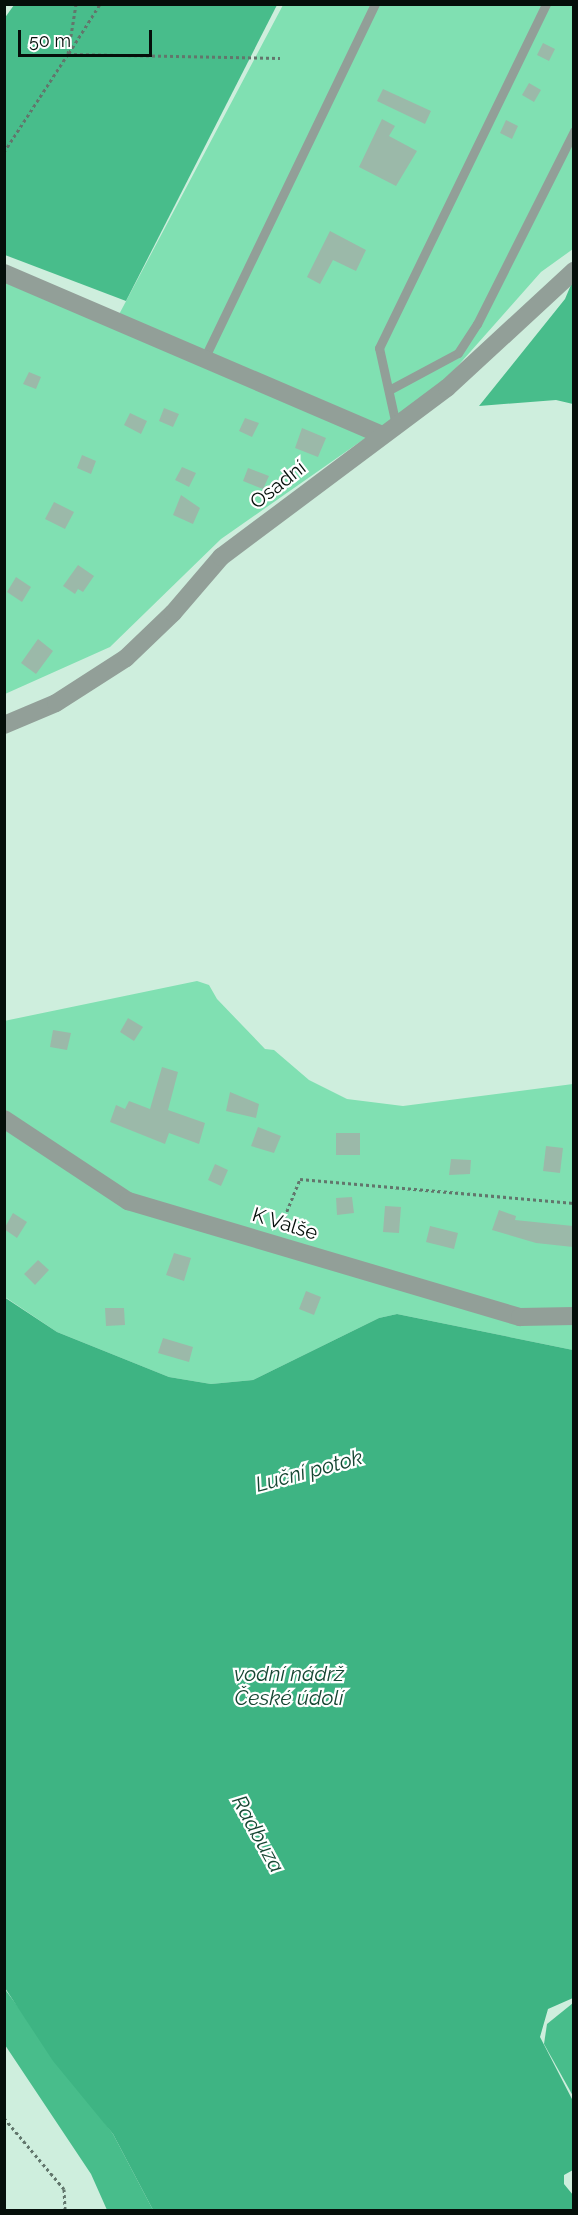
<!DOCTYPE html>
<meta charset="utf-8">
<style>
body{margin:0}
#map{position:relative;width:578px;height:2215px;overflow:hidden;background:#ceeedd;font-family:Raleway,sans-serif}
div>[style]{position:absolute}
.green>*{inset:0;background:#80e0b2}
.forest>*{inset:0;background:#48bd8b}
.water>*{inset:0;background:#3eb483}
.building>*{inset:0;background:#9bb9a9}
.path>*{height:3px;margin-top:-1.5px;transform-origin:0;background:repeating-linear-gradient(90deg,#62766c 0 3px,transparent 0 6px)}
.lane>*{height:9px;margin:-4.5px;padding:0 4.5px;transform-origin:4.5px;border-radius:4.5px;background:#929f98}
.street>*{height:18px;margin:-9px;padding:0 9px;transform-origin:9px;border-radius:9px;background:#929f98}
span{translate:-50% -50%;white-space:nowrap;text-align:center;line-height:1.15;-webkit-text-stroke:4.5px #fff;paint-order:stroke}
.street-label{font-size:20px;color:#050f0a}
.water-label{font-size:21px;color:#164632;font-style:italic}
.frame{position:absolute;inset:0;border:6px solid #050f0a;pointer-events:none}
.scale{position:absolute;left:18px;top:30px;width:134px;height:27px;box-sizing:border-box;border:3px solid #050f0a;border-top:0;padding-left:8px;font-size:18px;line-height:21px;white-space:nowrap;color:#050f0a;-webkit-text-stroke:4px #fff;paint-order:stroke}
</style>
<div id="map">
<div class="green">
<i style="clip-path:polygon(283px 5px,573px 5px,573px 249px,541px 272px,440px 386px,221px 539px,110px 647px,5px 694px,4px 265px,115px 322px)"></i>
<i style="clip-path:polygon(197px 981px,209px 985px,217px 999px,265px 1049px,274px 1050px,309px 1080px,347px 1099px,403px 1106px,573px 1084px,573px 1350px,397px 1314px,379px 1318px,253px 1380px,211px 1384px,169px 1377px,57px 1332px,5px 1297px,4px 1021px)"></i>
</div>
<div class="forest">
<i style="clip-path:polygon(14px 5px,277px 5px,126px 301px,5px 255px,4px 19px)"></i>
<i style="clip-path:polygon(573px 280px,573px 404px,556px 400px,479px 406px,565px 299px)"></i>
<i style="clip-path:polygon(4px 1988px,113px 2134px,153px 2210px,107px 2210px,91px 2174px,5px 2045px)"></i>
<i style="clip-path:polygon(573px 2003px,573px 2096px,544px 2044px,547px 2024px)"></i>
</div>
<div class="water">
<i style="clip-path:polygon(4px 1297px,57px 1332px,169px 1377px,211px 1384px,253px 1380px,379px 1318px,397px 1314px,573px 1350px,573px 1998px,548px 2009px,540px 2037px,573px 2101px,573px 2170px,564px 2175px,564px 2184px,573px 2195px,573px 2210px,153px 2210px,113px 2134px,53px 2061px,5px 1988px)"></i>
</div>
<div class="building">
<i style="clip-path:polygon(543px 43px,555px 49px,549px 61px,537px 55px)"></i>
<i style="clip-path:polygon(529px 83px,541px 90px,534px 102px,522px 95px)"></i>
<i style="clip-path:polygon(383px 89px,431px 111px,425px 124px,377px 101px)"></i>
<i style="clip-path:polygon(382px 119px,395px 126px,389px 136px,417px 151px,396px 186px,359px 167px)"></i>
<i style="clip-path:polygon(506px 120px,518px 126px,512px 139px,500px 133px)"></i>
<i style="clip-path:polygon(330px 231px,366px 250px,356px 271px,333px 260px,320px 284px,307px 277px)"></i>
<i style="clip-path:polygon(29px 372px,41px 377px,36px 389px,23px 384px)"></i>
<i style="clip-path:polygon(164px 408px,179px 414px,173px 427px,159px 421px)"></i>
<i style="clip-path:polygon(130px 413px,147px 421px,141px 434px,124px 425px)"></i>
<i style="clip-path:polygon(245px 418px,259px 423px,252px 437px,239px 431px)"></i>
<i style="clip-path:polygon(302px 428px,326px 438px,318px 457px,295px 448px)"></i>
<i style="clip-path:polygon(82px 455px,96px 461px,91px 474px,77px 468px)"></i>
<i style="clip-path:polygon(182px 467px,196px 473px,189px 487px,175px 480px)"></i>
<i style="clip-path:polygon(248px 468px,269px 476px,263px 489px,243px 481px)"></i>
<i style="clip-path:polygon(181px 495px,200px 508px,193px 524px,173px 515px)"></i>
<i style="clip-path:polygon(54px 502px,74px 512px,65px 529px,45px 519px)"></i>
<i style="clip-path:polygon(78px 565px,94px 576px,83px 592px,78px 589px,75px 594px,63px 586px)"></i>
<i style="clip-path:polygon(16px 577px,31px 587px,22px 602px,7px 592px)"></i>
<i style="clip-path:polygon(38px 639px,53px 651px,36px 674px,21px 663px)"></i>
<i style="clip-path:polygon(128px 1018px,143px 1027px,134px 1041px,120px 1032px)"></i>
<i style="clip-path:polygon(53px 1030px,71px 1033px,67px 1050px,50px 1047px)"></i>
<i style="clip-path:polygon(162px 1067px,178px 1072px,168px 1110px,205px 1123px,199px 1144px,169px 1133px,165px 1144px,110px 1122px,116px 1105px,125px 1109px,129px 1101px,150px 1109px)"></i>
<i style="clip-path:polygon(230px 1092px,259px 1104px,256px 1118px,226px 1111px)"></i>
<i style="clip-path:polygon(258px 1127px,281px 1136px,274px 1153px,251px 1146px)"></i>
<i style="clip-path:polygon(336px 1133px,360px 1133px,360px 1155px,336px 1155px)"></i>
<i style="clip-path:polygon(546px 1146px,563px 1148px,560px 1173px,543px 1171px)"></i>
<i style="clip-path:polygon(451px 1159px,471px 1160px,470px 1174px,449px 1175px)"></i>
<i style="clip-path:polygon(215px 1164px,228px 1170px,221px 1186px,208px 1180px)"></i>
<i style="clip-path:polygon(352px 1197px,354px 1213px,337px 1215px,336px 1198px)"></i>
<i style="clip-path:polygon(385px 1206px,401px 1207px,399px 1233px,383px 1232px)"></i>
<i style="clip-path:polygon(499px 1210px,516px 1216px,515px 1220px,573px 1226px,573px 1247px,536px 1243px,492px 1230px)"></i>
<i style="clip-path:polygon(13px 1213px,27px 1222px,17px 1238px,4px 1229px)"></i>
<i style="clip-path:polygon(430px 1226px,458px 1233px,454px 1249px,426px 1242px)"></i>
<i style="clip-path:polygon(174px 1253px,191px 1258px,184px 1281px,166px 1275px)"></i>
<i style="clip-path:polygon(38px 1260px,49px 1270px,35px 1285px,24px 1274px)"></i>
<i style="clip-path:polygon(306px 1291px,321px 1297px,314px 1315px,299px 1309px)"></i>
<i style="clip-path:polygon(105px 1308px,124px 1308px,125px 1325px,106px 1326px)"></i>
<i style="clip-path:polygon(163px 1338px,193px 1347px,189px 1362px,158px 1353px)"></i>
</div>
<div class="path">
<i style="left:69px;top:53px;width:58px;rotate:-57.7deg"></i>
<i style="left:68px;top:54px;width:212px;rotate:1.1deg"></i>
<i style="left:4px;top:152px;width:117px;rotate:-56.9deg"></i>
<i style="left:68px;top:54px;width:51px;rotate:-80.9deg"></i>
<i style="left:280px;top:1228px;width:53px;rotate:-67.8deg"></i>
<i style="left:300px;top:1179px;width:275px;rotate:5deg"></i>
<i style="left:4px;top:2118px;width:93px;rotate:49.8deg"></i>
<i style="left:64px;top:2189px;width:21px;rotate:87deg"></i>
</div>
<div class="lane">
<i style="left:204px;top:359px;width:394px;rotate:-64.3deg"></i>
<i style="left:389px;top:390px;width:78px;rotate:-28.2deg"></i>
<i style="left:458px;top:353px;width:35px;rotate:-57deg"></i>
<i style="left:477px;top:324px;width:216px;rotate:-63.3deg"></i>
<i style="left:396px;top:425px;width:79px;rotate:-102.4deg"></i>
<i style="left:379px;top:348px;width:382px;rotate:-64.1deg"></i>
</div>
<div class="street">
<i style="left:4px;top:273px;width:409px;rotate:23.2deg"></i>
<i style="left:4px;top:725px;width:56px;rotate:-22.9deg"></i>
<i style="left:56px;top:703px;width:83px;rotate:-32.7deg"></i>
<i style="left:126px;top:658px;width:65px;rotate:-43.8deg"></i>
<i style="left:173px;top:613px;width:74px;rotate:-49.4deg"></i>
<i style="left:221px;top:557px;width:282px;rotate:-36.8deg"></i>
<i style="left:447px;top:388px;width:173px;rotate:-42.7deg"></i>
<i style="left:4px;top:1119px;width:149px;rotate:33.5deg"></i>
<i style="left:128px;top:1201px;width:409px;rotate:16.5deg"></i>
<i style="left:520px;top:1317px;width:54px;rotate:-1.1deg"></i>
</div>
<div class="street-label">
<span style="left:278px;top:485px;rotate:-38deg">Osadní</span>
<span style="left:285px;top:1224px;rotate:17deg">K Valše</span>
</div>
<div class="water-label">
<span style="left:309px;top:1471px;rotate:-15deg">Luční potok</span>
<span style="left:289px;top:1686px">vodní nádrž<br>České údolí</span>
<span style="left:258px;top:1834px;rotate:61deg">Radbuza</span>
</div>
<div class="frame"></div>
<div class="scale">50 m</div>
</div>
